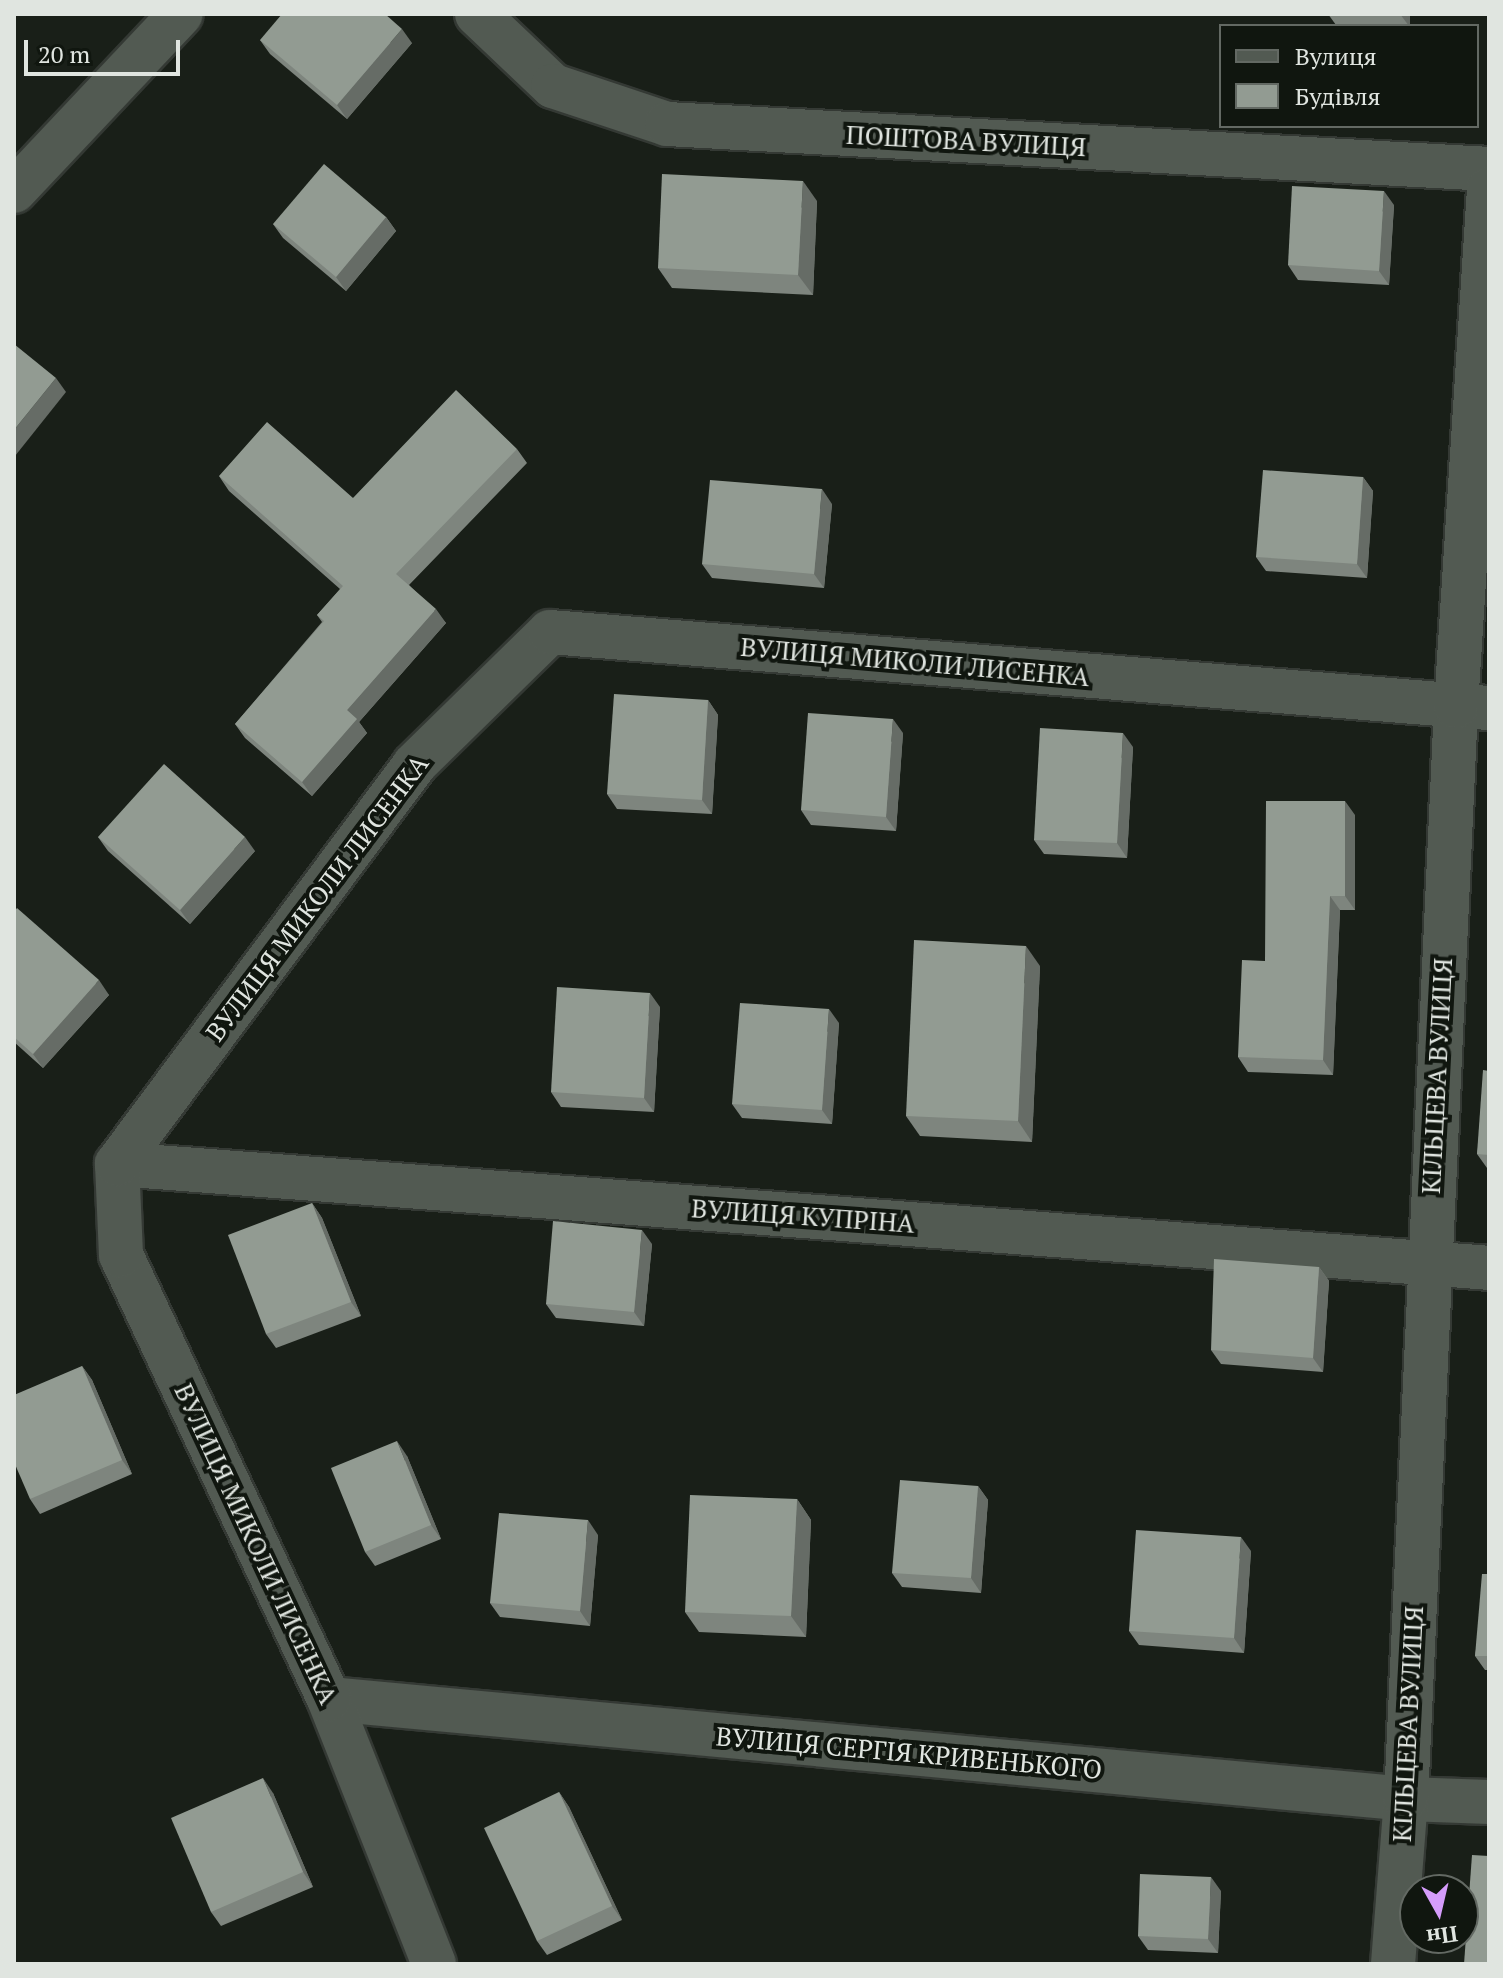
<!DOCTYPE html>
<meta charset="utf-8">
<style>
body{margin:0}
#map{position:relative;width:1503px;height:1978px;overflow:hidden;background:#191f18;font-family:"PT Serif",serif}
div>[style]{position:absolute}
.roads{filter:drop-shadow(2px 0 #343934) drop-shadow(-2px 0 #343934) drop-shadow(0 2px #343934) drop-shadow(0 -2px #343934)}
.street>*{height:44px;margin:-22px;padding:0 22px;transform-origin:22px;border-radius:22px;background:#525a52}
.wall>*{inset:0;background:#7e857e}
.shaded-wall>*{inset:0;background:#666c66}
.building>*{inset:0;background:#929b92}
span{translate:-50% -50%;white-space:nowrap;text-align:center;line-height:1.15;-webkit-text-stroke:8px #10160f;paint-order:stroke}
.street-label{font-size:26px;color:#e0e5e0}
.frame{position:absolute;inset:0;border:16px solid #e0e5e0;pointer-events:none}
.legend{position:absolute;left:1219px;top:24px;width:260px;height:104px;box-sizing:border-box;background:#10160f;border:2px solid #636963;margin:0;padding:10px 14px;list-style:none;font-size:24px;color:#e0e5e0}
.legend li{display:flex;align-items:center;gap:16px;height:40px}
.legend b{width:40px;border:2px solid #636963}
.north{position:absolute;left:1399px;top:1874px;width:80px;height:80px;box-sizing:border-box;background:#10160f;border:2px solid #636963;border-radius:50%;rotate:172deg;font-size:22px;font-weight:700;line-height:32px;text-align:center;color:#e0e5e0}
.north::after{content:'';display:block;margin:auto;width:28px;height:36px;background:#d59cfb;clip-path:polygon(50% 0,100% 100%,50% 72%,0 100%)}
.scale{position:absolute;left:24px;top:40px;width:156px;height:36px;box-sizing:border-box;border:4px solid #e0e5e0;border-top:0;padding-left:10px;font-size:24px;line-height:28px;white-space:nowrap;color:#e0e5e0;-webkit-text-stroke:6px #10160f;paint-order:stroke}
</style>
<div id="map">
<div class="roads">
<div class="street">
<i style="left:477px;top:14px;width:105px;rotate:43.5deg"></i>
<i style="left:553px;top:86px;width:120px;rotate:18.4deg"></i>
<i style="left:667px;top:124px;width:823px;rotate:3.13deg"></i>
<i style="left:14px;top:191px;width:243px;rotate:-46.7deg"></i>
<i style="left:117px;top:1164px;width:1376px;rotate:4.33deg"></i>
<i style="left:329px;top:1699px;width:1082px;rotate:5.3deg"></i>
<i style="left:1406px;top:1799px;width:83px;rotate:2.1deg"></i>
<i style="left:434px;top:1964px;width:285px;rotate:-111.6deg"></i>
<i style="left:329px;top:1699px;width:490px;rotate:-115.1deg"></i>
<i style="left:121px;top:1255px;width:91px;rotate:-92.5deg"></i>
<i style="left:117px;top:1164px;width:497px;rotate:-53.3deg"></i>
<i style="left:414px;top:765px;width:190px;rotate:-44.4deg"></i>
<i style="left:550px;top:632px;width:942px;rotate:4.63deg"></i>
<i style="left:1393px;top:1964px;width:166px;rotate:-85.5deg"></i>
<i style="left:1406px;top:1799px;width:1094px;rotate:-87.38deg"></i>
<i style="left:1456px;top:706px;width:518px;rotate:-86.35deg"></i>
</div>
</div>
<div class="wall">
<i style="clip-path:polygon(1328px 14px,1410px 14px,1410px 26px,1336px 25px)"></i>
<i style="clip-path:polygon(260px 40px,412px 43px,347px 119px,270px 54px)"></i>
<i style="clip-path:polygon(817px 201px,813px 295px,672px 288px,658px 268px)"></i>
<i style="clip-path:polygon(1394px 205px,1389px 285px,1298px 280px,1288px 265px)"></i>
<i style="clip-path:polygon(386px 217px,396px 231px,346px 291px,283px 238px,273px 224px)"></i>
<i style="clip-path:polygon(517px 449px,527px 463px,409px 585px,446px 623px,359px 722px,367px 733px,312px 796px,245px 738px,235px 724px,322px 622px,317px 615px,340px 589px,229px 491px,219px 476px,353px 498px)"></i>
<i style="clip-path:polygon(1363px 477px,1373px 491px,1367px 578px,1266px 571px,1256px 557px)"></i>
<i style="clip-path:polygon(832px 504px,824px 588px,712px 578px,702px 564px)"></i>
<i style="clip-path:polygon(708px 700px,718px 715px,712px 814px,617px 809px,607px 794px)"></i>
<i style="clip-path:polygon(903px 733px,896px 831px,811px 825px,801px 810px)"></i>
<i style="clip-path:polygon(1133px 747px,1127px 858px,1044px 854px,1034px 840px)"></i>
<i style="clip-path:polygon(1355px 815px,1355px 910px,1340px 910px,1333px 1075px,1248px 1072px,1238px 1057px,1265px 961px)"></i>
<i style="clip-path:polygon(98px 837px,255px 851px,190px 924px,108px 851px)"></i>
<i style="clip-path:polygon(14px 912px,109px 995px,43px 1068px,14px 1042px)"></i>
<i style="clip-path:polygon(1040px 966px,1032px 1142px,920px 1136px,906px 1116px)"></i>
<i style="clip-path:polygon(660px 1007px,654px 1112px,561px 1107px,551px 1092px)"></i>
<i style="clip-path:polygon(839px 1023px,832px 1124px,742px 1118px,732px 1104px)"></i>
<i style="clip-path:polygon(1489px 1071px,1489px 1169px,1487px 1168px,1477px 1154px)"></i>
<i style="clip-path:polygon(312px 1203px,322px 1218px,361px 1316px,276px 1348px,266px 1334px)"></i>
<i style="clip-path:polygon(652px 1244px,644px 1326px,556px 1318px,546px 1304px)"></i>
<i style="clip-path:polygon(1319px 1267px,1329px 1281px,1323px 1372px,1221px 1364px,1211px 1350px)"></i>
<i style="clip-path:polygon(82px 1366px,92px 1380px,132px 1474px,40px 1514px,30px 1499px)"></i>
<i style="clip-path:polygon(407px 1456px,441px 1539px,375px 1566px,365px 1552px)"></i>
<i style="clip-path:polygon(978px 1486px,988px 1500px,981px 1593px,902px 1587px,892px 1573px)"></i>
<i style="clip-path:polygon(797px 1499px,811px 1520px,806px 1637px,699px 1632px,685px 1612px)"></i>
<i style="clip-path:polygon(598px 1535px,590px 1626px,500px 1617px,490px 1603px)"></i>
<i style="clip-path:polygon(1251px 1551px,1244px 1653px,1139px 1645px,1129px 1631px)"></i>
<i style="clip-path:polygon(1489px 1574px,1489px 1670px,1485px 1670px,1475px 1656px)"></i>
<i style="clip-path:polygon(559px 1792px,569px 1807px,622px 1920px,547px 1955px,537px 1941px)"></i>
<i style="clip-path:polygon(273px 1793px,313px 1887px,221px 1926px,211px 1912px)"></i>
<i style="clip-path:polygon(1221px 1891px,1218px 1953px,1148px 1950px,1138px 1936px)"></i>
</div>
<div class="shaded-wall">
<i style="clip-path:polygon(1400px 14px,1410px 14px,1410px 26px,1409px 26px)"></i>
<i style="clip-path:polygon(402px 29px,412px 43px,347px 119px,337px 105px)"></i>
<i style="clip-path:polygon(803px 181px,817px 201px,813px 295px,798px 275px)"></i>
<i style="clip-path:polygon(1384px 191px,1394px 205px,1389px 285px,1379px 271px)"></i>
<i style="clip-path:polygon(386px 217px,396px 231px,346px 291px,336px 277px)"></i>
<i style="clip-path:polygon(56px 378px,66px 392px,15px 456px,14px 454px,14px 430px)"></i>
<i style="clip-path:polygon(1363px 477px,1373px 491px,1367px 578px,1357px 564px)"></i>
<i style="clip-path:polygon(822px 489px,832px 504px,824px 588px,814px 574px)"></i>
<i style="clip-path:polygon(436px 609px,446px 623px,359px 722px,367px 733px,312px 796px,302px 782px,347px 710px)"></i>
<i style="clip-path:polygon(708px 700px,718px 715px,712px 814px,702px 800px)"></i>
<i style="clip-path:polygon(893px 719px,903px 733px,896px 831px,886px 817px)"></i>
<i style="clip-path:polygon(1123px 733px,1133px 747px,1127px 858px,1117px 843px)"></i>
<i style="clip-path:polygon(1345px 801px,1355px 815px,1355px 910px,1345px 896px)"></i>
<i style="clip-path:polygon(245px 837px,255px 851px,190px 924px,180px 910px)"></i>
<i style="clip-path:polygon(1330px 896px,1340px 910px,1333px 1075px,1323px 1060px)"></i>
<i style="clip-path:polygon(1026px 946px,1040px 966px,1032px 1142px,1018px 1121px)"></i>
<i style="clip-path:polygon(99px 980px,109px 995px,43px 1068px,33px 1054px)"></i>
<i style="clip-path:polygon(650px 993px,660px 1007px,654px 1112px,644px 1098px)"></i>
<i style="clip-path:polygon(829px 1009px,839px 1023px,832px 1124px,822px 1110px)"></i>
<i style="clip-path:polygon(312px 1203px,322px 1218px,361px 1316px,351px 1302px)"></i>
<i style="clip-path:polygon(642px 1230px,652px 1244px,644px 1326px,634px 1312px)"></i>
<i style="clip-path:polygon(1319px 1267px,1329px 1281px,1323px 1372px,1313px 1358px)"></i>
<i style="clip-path:polygon(82px 1366px,92px 1380px,132px 1474px,122px 1460px)"></i>
<i style="clip-path:polygon(397px 1441px,407px 1456px,441px 1539px,431px 1525px)"></i>
<i style="clip-path:polygon(978px 1486px,988px 1500px,981px 1593px,971px 1578px)"></i>
<i style="clip-path:polygon(797px 1499px,811px 1520px,806px 1637px,791px 1616px)"></i>
<i style="clip-path:polygon(588px 1520px,598px 1535px,590px 1626px,580px 1611px)"></i>
<i style="clip-path:polygon(1241px 1537px,1251px 1551px,1244px 1653px,1234px 1638px)"></i>
<i style="clip-path:polygon(263px 1778px,273px 1793px,313px 1887px,303px 1872px)"></i>
<i style="clip-path:polygon(559px 1792px,569px 1807px,622px 1920px,612px 1906px)"></i>
<i style="clip-path:polygon(1211px 1877px,1221px 1891px,1218px 1953px,1208px 1939px)"></i>
</div>
<div class="building">
<i style="clip-path:polygon(282px 14px,385px 14px,402px 29px,337px 105px,260px 40px)"></i>
<i style="clip-path:polygon(324px 164px,386px 217px,336px 277px,273px 224px)"></i>
<i style="clip-path:polygon(662px 174px,803px 181px,798px 275px,658px 268px)"></i>
<i style="clip-path:polygon(1292px 186px,1384px 191px,1379px 271px,1288px 265px)"></i>
<i style="clip-path:polygon(14px 344px,56px 378px,14px 430px)"></i>
<i style="clip-path:polygon(456px 390px,517px 449px,396px 574px,436px 609px,347px 710px,357px 719px,302px 782px,235px 724px,324px 621px,317px 615px,343px 586px,219px 476px,267px 422px,353px 498px)"></i>
<i style="clip-path:polygon(1263px 470px,1363px 477px,1357px 564px,1256px 557px)"></i>
<i style="clip-path:polygon(710px 480px,822px 489px,814px 574px,702px 564px)"></i>
<i style="clip-path:polygon(614px 694px,708px 700px,702px 800px,607px 794px)"></i>
<i style="clip-path:polygon(808px 713px,893px 719px,886px 817px,801px 810px)"></i>
<i style="clip-path:polygon(1040px 728px,1123px 733px,1117px 843px,1034px 840px)"></i>
<i style="clip-path:polygon(164px 764px,245px 837px,180px 910px,98px 837px)"></i>
<i style="clip-path:polygon(1266px 801px,1345px 801px,1345px 896px,1330px 896px,1323px 1060px,1238px 1057px,1242px 960px,1265px 961px)"></i>
<i style="clip-path:polygon(17px 908px,99px 980px,33px 1054px,14px 1037px,14px 912px)"></i>
<i style="clip-path:polygon(914px 940px,1026px 946px,1018px 1121px,906px 1116px)"></i>
<i style="clip-path:polygon(557px 987px,650px 993px,644px 1098px,551px 1092px)"></i>
<i style="clip-path:polygon(740px 1003px,829px 1009px,822px 1110px,732px 1104px)"></i>
<i style="clip-path:polygon(1483px 1070px,1489px 1071px,1489px 1155px,1477px 1154px)"></i>
<i style="clip-path:polygon(312px 1203px,351px 1302px,266px 1334px,228px 1235px)"></i>
<i style="clip-path:polygon(553px 1221px,642px 1230px,634px 1312px,546px 1304px)"></i>
<i style="clip-path:polygon(1214px 1259px,1319px 1267px,1313px 1358px,1211px 1350px)"></i>
<i style="clip-path:polygon(82px 1366px,122px 1460px,30px 1499px,14px 1462px,14px 1395px)"></i>
<i style="clip-path:polygon(397px 1441px,431px 1525px,365px 1552px,331px 1468px)"></i>
<i style="clip-path:polygon(900px 1480px,978px 1486px,971px 1578px,892px 1573px)"></i>
<i style="clip-path:polygon(690px 1495px,797px 1499px,791px 1616px,685px 1612px)"></i>
<i style="clip-path:polygon(499px 1513px,588px 1520px,580px 1611px,490px 1603px)"></i>
<i style="clip-path:polygon(1136px 1530px,1241px 1537px,1234px 1638px,1129px 1631px)"></i>
<i style="clip-path:polygon(1482px 1574px,1489px 1574px,1489px 1656px,1475px 1656px)"></i>
<i style="clip-path:polygon(263px 1778px,303px 1872px,211px 1912px,171px 1818px)"></i>
<i style="clip-path:polygon(559px 1792px,612px 1906px,537px 1941px,484px 1828px)"></i>
<i style="clip-path:polygon(1472px 1855px,1489px 1856px,1489px 1964px,1464px 1964px)"></i>
<i style="clip-path:polygon(1140px 1874px,1211px 1877px,1208px 1939px,1138px 1936px)"></i>
</div>
<div class="street-label">
<span style="left:966px;top:141px;rotate:3deg">ПОШТОВА ВУЛИЦЯ</span>
<span style="left:915px;top:662px;rotate:5deg">ВУЛИЦЯ МИКОЛИ ЛИСЕНКА</span>
<span style="left:317px;top:898px;rotate:-53deg">ВУЛИЦЯ МИКОЛИ ЛИСЕНКА</span>
<span style="left:1437px;top:1076px;rotate:-87deg">КІЛЬЦЕВА ВУЛИЦЯ</span>
<span style="left:803px;top:1216px;rotate:4deg">ВУЛИЦЯ КУПРІНА</span>
<span style="left:256px;top:1544px;rotate:65deg">ВУЛИЦЯ МИКОЛИ ЛИСЕНКА</span>
<span style="left:1408px;top:1724px;rotate:-87deg">КІЛЬЦЕВА ВУЛИЦЯ</span>
<span style="left:909px;top:1753px;rotate:5deg">ВУЛИЦЯ СЕРГІЯ КРИВЕНЬКОГО</span>
</div>
<div class="frame"></div>
<ul class="legend">
<li><b style="height:10px;background:#525a52"></b>Вулиця</li>
<li><b style="height:22px;background:#929b92"></b>Будівля</li>
</ul>
<div class="north">Пн</div>
<div class="scale">20 m</div>
</div>
